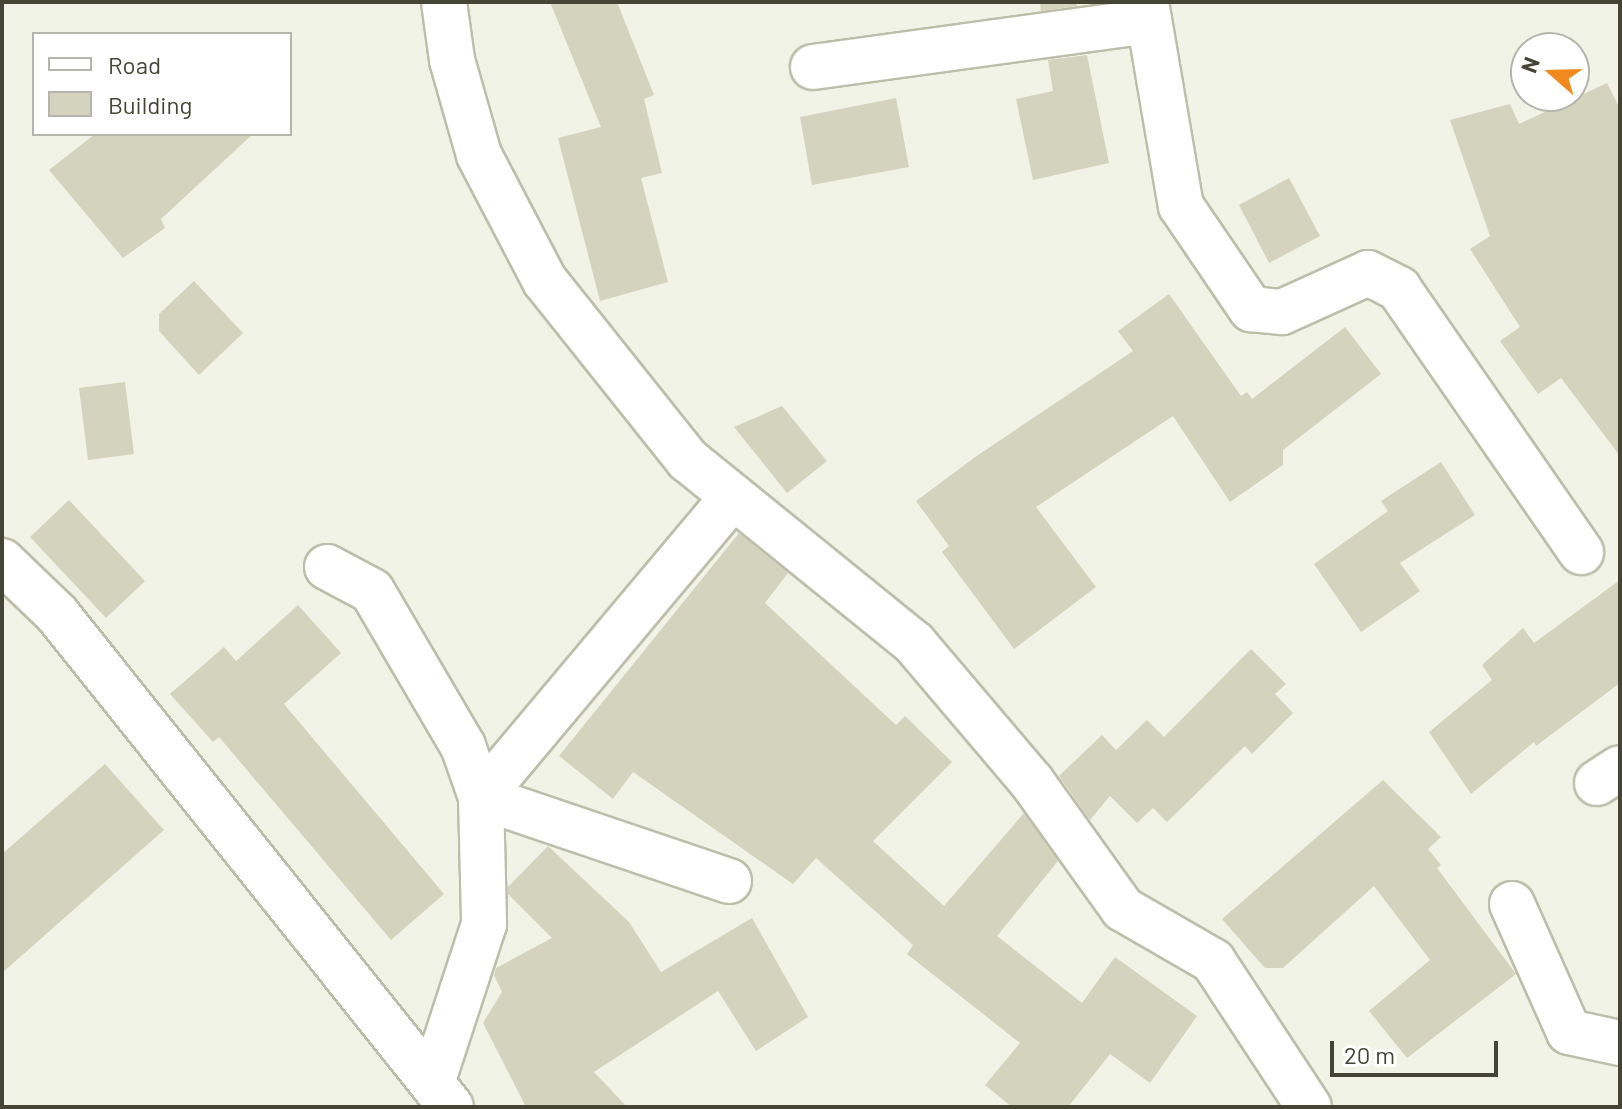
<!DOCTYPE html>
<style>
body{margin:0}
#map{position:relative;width:1622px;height:1109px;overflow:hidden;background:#f2f3e7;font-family:Barlow,sans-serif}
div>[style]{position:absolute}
.building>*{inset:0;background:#d4d3bd}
.roads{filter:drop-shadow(2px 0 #bdbeaa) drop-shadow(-2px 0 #bdbeaa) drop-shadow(0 2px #bdbeaa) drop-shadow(0 -2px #bdbeaa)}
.minor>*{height:44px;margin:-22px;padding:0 22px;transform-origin:22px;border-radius:22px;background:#fff}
span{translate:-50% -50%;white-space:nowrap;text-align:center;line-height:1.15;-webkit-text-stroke:8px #fff;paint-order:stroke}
.frame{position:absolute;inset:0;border:4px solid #454536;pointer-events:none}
.legend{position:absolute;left:32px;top:32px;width:260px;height:104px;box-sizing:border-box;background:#fff;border:2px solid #b5b5af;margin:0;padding:10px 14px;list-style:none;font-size:24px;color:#454536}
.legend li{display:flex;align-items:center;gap:16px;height:40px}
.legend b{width:40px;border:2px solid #b5b5af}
.north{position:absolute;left:1510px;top:32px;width:80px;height:80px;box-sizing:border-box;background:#fff;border:2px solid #b5b5af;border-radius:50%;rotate:290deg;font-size:22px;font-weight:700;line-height:32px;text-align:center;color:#454536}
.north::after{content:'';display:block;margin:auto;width:28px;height:36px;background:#f2891e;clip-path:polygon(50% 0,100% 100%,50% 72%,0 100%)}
.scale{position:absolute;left:1330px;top:1041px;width:168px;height:36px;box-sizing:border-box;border:4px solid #454536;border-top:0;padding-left:10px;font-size:24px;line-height:28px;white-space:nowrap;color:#454536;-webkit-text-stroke:6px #fff;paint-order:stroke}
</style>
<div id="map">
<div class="building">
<i style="clip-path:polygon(550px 2px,617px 2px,654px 95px,644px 99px,662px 173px,641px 178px,668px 282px,600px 301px,558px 138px,601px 127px)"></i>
<i style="clip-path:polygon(1040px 2px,1076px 2px,1077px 6px,1041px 11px)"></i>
<i style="clip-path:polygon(1087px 55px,1109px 163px,1033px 180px,1016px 99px,1053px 91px,1048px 60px)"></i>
<i style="clip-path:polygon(1607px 83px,1620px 109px,1620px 456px,1561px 378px,1538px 394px,1500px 341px,1520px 327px,1470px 249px,1490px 236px,1450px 120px,1510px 104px,1519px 124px)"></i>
<i style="clip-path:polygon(896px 98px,909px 167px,812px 185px,800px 117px)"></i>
<i style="clip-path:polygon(95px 134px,253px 134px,161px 219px,165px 228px,123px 258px,49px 170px)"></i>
<i style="clip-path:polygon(1289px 178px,1320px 236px,1269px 263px,1239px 205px)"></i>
<i style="clip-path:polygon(194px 281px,243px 333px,199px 375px,159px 331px,159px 314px)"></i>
<i style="clip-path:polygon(1169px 294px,1241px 396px,1247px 392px,1252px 399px,1345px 327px,1381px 374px,1283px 450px,1283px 465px,1230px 502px,1173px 416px,1036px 507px,1096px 587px,1014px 649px,942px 552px,949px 546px,916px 501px,978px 455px,1133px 351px,1118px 331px)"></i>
<i style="clip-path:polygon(125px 382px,134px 454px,88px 460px,79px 388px)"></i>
<i style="clip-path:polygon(782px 406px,827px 461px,787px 493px,734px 427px)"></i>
<i style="clip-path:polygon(1441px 462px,1475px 515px,1400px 563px,1420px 591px,1361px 632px,1314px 564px,1388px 511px,1381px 501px)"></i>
<i style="clip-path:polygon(69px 500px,145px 581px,106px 618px,30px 537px)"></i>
<i style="clip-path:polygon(739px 533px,788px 573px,765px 603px,896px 725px,905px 716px,952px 762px,873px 841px,944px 906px,1024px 813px,1058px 861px,997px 936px,1082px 1003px,1115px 957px,1197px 1016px,1150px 1083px,1110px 1054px,1068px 1107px,1012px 1107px,985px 1085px,1020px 1043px,907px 954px,913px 945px,816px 858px,793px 884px,633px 772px,613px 799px,559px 756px)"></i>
<i style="clip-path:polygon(1620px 580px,1620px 683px,1536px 746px,1534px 742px,1471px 794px,1429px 732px,1492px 680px,1482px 665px,1523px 628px,1534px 643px)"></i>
<i style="clip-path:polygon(298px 605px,341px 653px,284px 704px,444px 894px,391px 940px,219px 737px,213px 742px,170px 694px,224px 647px,236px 661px)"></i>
<i style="clip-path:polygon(1251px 649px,1286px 684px,1275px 694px,1293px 713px,1252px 754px,1245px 746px,1167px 822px,1153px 808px,1137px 823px,1110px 796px,1090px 820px,1059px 776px,1102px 735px,1116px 750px,1147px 720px,1164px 737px)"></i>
<i style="clip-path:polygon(105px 764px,164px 830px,2px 973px,2px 854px)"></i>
<i style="clip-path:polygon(1383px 780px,1441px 837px,1428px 849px,1441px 865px,1437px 868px,1516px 974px,1407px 1058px,1369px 1011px,1430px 960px,1374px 886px,1283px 968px,1265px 968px,1222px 919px)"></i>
<i style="clip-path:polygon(548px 846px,629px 922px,661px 972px,752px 918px,808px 1017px,756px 1051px,718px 991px,594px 1072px,627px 1107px,526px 1107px,483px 1023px,502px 992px,494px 975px,496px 968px,552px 938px,508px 894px,508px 887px)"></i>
</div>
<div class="roads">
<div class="minor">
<i style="left:444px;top:2px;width:59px;rotate:82.1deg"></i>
<i style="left:452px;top:60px;width:99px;rotate:74.1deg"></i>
<i style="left:479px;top:155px;width:142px;rotate:62.4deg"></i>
<i style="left:545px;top:281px;width:229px;rotate:51.4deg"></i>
<i style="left:688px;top:460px;width:291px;rotate:39deg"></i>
<i style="left:914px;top:643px;width:182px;rotate:49.7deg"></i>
<i style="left:1032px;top:782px;width:156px;rotate:54.4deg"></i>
<i style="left:1123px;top:909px;width:104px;rotate:30deg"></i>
<i style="left:1213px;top:961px;width:175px;rotate:56.7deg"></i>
<i style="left:1146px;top:2px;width:207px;rotate:80.3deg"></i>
<i style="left:1181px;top:206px;width:125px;rotate:55.8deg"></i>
<i style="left:1251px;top:309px;width:31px;rotate:6deg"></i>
<i style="left:1282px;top:312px;width:94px;rotate:-24.4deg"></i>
<i style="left:1368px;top:273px;width:35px;rotate:27deg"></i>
<i style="left:1399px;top:289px;width:320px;rotate:55.3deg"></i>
<i style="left:813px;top:67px;width:339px;rotate:-7.8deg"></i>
<i style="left:2px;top:561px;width:76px;rotate:43.9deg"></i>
<i style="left:57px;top:614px;width:631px;rotate:51.37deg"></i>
<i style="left:327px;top:567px;width:51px;rotate:28.1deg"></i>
<i style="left:372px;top:591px;width:180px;rotate:59.6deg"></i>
<i style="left:463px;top:746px;width:54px;rotate:70.6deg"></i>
<i style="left:481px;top:797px;width:127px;rotate:88.6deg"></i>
<i style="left:484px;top:924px;width:164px;rotate:108.1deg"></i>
<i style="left:1597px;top:783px;width:27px;rotate:-33deg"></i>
<i style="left:729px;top:881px;width:262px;rotate:-161.3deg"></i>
<i style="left:481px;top:797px;width:392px;rotate:-50deg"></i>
<i style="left:1512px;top:904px;width:140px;rotate:66deg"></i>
<i style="left:1569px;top:1032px;width:52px;rotate:12.2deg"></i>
</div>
</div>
<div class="frame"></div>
<ul class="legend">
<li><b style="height:10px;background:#fff"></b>Road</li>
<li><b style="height:22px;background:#d4d3bd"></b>Building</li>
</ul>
<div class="north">N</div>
<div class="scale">20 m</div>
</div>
